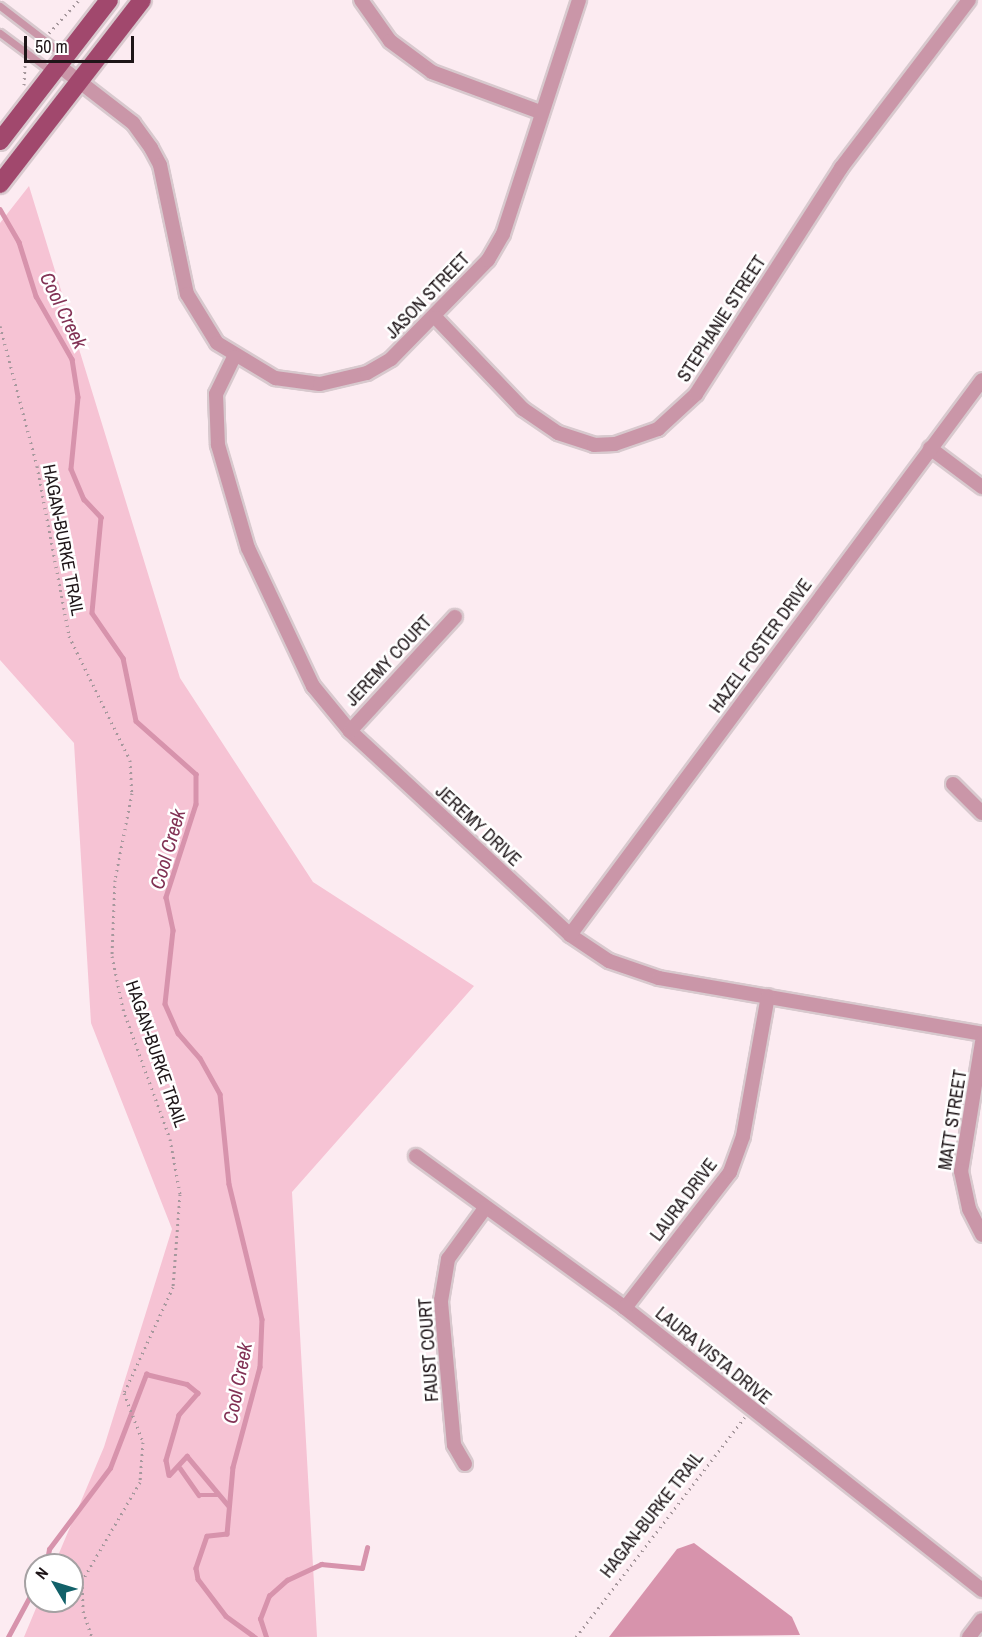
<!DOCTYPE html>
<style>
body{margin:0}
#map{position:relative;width:982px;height:1637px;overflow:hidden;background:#fcebf1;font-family:"Archivo Narrow",sans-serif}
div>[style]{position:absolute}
.green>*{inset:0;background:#f6c3d4}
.water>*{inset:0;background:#d793ac}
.stream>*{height:4.5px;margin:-2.25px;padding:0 2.25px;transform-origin:2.25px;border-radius:2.25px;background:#d793ac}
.path>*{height:3px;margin-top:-1.5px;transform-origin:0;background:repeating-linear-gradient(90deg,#a6989d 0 1.5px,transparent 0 6px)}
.roads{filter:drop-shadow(2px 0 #d8c9ce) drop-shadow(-2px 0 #d8c9ce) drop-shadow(0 2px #d8c9ce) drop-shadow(0 -2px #d8c9ce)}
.lane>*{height:7px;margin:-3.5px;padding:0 3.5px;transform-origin:3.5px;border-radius:3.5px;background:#ca96a8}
.street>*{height:14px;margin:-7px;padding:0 7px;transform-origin:7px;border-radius:7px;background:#ca96a8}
.primary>*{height:18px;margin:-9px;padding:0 9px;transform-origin:9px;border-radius:9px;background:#a1486d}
span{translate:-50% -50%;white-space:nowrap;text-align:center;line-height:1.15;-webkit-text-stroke:5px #fff;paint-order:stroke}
.street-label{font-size:18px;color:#1e1518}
.water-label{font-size:20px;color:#823255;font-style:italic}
.north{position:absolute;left:24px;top:1553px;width:60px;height:60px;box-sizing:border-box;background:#fff;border:2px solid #a5a1a3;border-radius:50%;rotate:308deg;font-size:16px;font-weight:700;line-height:24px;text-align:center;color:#1e1518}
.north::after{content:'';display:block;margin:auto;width:21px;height:27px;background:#126169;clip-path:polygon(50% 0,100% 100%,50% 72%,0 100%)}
.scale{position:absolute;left:24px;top:36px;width:110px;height:27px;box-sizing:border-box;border:3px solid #1e1518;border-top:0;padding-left:8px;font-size:18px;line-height:21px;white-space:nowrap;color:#1e1518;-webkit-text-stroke:4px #fff;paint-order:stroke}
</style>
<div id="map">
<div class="green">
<i style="clip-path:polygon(29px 186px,180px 678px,313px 882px,474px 986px,292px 1192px,317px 1637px,24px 1637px,39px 1601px,72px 1601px,72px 1565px,54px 1565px,104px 1447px,172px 1229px,91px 1023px,74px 743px,0 660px,0 223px)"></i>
</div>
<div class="water">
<i style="clip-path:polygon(694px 1543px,792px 1617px,800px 1635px,609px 1637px,677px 1549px)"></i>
</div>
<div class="stream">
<i style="left:0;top:209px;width:38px;rotate:60deg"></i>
<i style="left:19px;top:242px;width:57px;rotate:72.5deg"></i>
<i style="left:36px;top:296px;width:73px;rotate:60.3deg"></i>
<i style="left:72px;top:359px;width:38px;rotate:81deg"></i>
<i style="left:78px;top:397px;width:72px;rotate:95.6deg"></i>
<i style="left:71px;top:469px;width:33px;rotate:67deg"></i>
<i style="left:84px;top:499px;width:25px;rotate:47deg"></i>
<i style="left:101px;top:517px;width:96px;rotate:95.4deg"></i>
<i style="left:92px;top:613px;width:55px;rotate:55.4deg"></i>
<i style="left:123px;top:658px;width:64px;rotate:78.3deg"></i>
<i style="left:136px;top:721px;width:80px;rotate:41.5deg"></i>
<i style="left:196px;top:774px;width:30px;rotate:90deg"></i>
<i style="left:196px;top:804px;width:98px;rotate:107.9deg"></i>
<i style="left:166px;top:897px;width:34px;rotate:78deg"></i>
<i style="left:173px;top:930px;width:74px;rotate:96.2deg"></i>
<i style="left:165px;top:1004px;width:32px;rotate:66deg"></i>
<i style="left:178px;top:1033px;width:33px;rotate:49deg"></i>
<i style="left:200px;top:1058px;width:41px;rotate:60.9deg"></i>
<i style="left:220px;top:1094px;width:90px;rotate:84.3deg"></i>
<i style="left:229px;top:1184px;width:139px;rotate:76.3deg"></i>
<i style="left:262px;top:1319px;width:48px;rotate:92.4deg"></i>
<i style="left:260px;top:1367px;width:104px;rotate:105.1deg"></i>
<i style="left:233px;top:1467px;width:67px;rotate:95.1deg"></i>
<i style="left:227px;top:1534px;width:20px;rotate:174deg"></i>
<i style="left:207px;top:1536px;width:34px;rotate:109deg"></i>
<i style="left:196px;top:1568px;width:11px;rotate:80deg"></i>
<i style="left:198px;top:1579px;width:46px;rotate:52.9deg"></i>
<i style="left:226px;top:1616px;width:36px;rotate:36deg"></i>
<i style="left:180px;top:1468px;width:33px;rotate:55deg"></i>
<i style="left:199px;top:1495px;width:19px"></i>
<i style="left:46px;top:1565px;width:16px;rotate:-79deg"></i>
<i style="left:49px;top:1549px;width:101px;rotate:-53deg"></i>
<i style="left:110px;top:1468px;width:101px;rotate:-69deg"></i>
<i style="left:146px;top:1374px;width:42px;rotate:13.7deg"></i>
<i style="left:187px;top:1384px;width:14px;rotate:39deg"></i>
<i style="left:198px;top:1393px;width:29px;rotate:131deg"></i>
<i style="left:179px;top:1415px;width:47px;rotate:106.1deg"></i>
<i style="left:166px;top:1460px;width:15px;rotate:79deg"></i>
<i style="left:169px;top:1475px;width:26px;rotate:-47deg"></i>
<i style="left:187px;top:1456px;width:64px;rotate:50.1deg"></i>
<i style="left:8px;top:1637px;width:59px;rotate:-61.7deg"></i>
<i style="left:266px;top:1637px;width:19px;rotate:-108deg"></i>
<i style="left:260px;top:1619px;width:25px;rotate:-69deg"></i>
<i style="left:269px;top:1596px;width:24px;rotate:-42deg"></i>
<i style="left:287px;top:1580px;width:38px;rotate:-25deg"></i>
<i style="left:321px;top:1564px;width:41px;rotate:5.6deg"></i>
<i style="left:362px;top:1568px;width:21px;rotate:-76deg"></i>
</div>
<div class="path">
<i style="left:49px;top:33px;width:45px;rotate:-47.7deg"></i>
<i style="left:24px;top:85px;width:21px;rotate:-87deg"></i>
<i style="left:0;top:326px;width:145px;rotate:75.2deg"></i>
<i style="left:37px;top:466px;width:173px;rotate:79.3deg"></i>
<i style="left:69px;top:636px;width:138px;rotate:63.8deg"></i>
<i style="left:130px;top:760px;width:33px;rotate:87deg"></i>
<i style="left:132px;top:793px;width:89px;rotate:101.1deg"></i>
<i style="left:115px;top:880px;width:76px;rotate:92.3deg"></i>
<i style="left:112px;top:956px;width:54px;rotate:78.3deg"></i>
<i style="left:123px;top:1009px;width:138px;rotate:70.1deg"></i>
<i style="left:170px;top:1139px;width:56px;rotate:79.7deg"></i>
<i style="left:180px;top:1194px;width:93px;rotate:94.3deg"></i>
<i style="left:173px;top:1287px;width:117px;rotate:114.8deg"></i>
<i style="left:124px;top:1393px;width:53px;rotate:68.8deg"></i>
<i style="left:143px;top:1442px;width:40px;rotate:94.3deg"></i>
<i style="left:140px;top:1482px;width:115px;rotate:120.4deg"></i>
<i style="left:82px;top:1581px;width:30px;rotate:88deg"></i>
<i style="left:83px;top:1611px;width:28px;rotate:71deg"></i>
<i style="left:576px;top:1637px;width:277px;rotate:-52.5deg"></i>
</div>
<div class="roads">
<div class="lane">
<i style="left:0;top:6px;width:82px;rotate:37.6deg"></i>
<i style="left:0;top:33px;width:64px;rotate:36.7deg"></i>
</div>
<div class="street">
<i style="left:361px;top:0;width:50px;rotate:54.7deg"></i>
<i style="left:390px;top:41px;width:52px;rotate:36.4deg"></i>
<i style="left:432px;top:72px;width:115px;rotate:20.3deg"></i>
<i style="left:58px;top:65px;width:95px;rotate:37.7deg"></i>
<i style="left:133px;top:123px;width:31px;rotate:54deg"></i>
<i style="left:151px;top:148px;width:19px;rotate:62deg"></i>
<i style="left:160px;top:165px;width:132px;rotate:78.2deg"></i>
<i style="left:187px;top:294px;width:57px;rotate:58.5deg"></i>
<i style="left:217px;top:343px;width:68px;rotate:31.1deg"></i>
<i style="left:275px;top:378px;width:45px;rotate:7.6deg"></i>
<i style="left:320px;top:384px;width:48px;rotate:-13.2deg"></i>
<i style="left:367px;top:373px;width:28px;rotate:-30deg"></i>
<i style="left:391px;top:359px;width:139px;rotate:-45.6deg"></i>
<i style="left:488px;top:260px;width:30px;rotate:-60deg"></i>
<i style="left:503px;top:234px;width:246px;rotate:-72deg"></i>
<i style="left:436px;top:318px;width:126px;rotate:46.3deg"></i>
<i style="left:523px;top:409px;width:42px;rotate:34.4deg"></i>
<i style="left:558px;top:433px;width:38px;rotate:18deg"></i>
<i style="left:594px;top:445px;width:21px;rotate:-3deg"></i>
<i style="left:615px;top:444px;width:46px;rotate:-19.2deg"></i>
<i style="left:658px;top:429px;width:52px;rotate:-42.6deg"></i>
<i style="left:696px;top:394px;width:269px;rotate:-57.3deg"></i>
<i style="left:841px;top:168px;width:211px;rotate:-52.7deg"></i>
<i style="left:234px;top:357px;width:41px;rotate:115.9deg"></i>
<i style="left:216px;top:394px;width:51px;rotate:87.8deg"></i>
<i style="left:218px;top:445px;width:107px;rotate:73.8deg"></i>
<i style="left:248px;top:548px;width:153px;rotate:64.8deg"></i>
<i style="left:313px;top:686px;width:58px;rotate:50.6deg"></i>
<i style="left:350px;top:731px;width:300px;rotate:42.8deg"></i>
<i style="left:570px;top:935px;width:47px;rotate:33.7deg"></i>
<i style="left:609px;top:961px;width:53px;rotate:18.8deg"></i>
<i style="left:659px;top:978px;width:328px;rotate:9.8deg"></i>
<i style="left:930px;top:448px;width:65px;rotate:36.9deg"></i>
<i style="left:350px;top:731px;width:155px;rotate:-47.4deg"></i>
<i style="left:953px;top:784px;width:41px;rotate:45deg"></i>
<i style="left:570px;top:935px;width:691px;rotate:-53.41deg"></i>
<i style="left:982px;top:1042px;width:131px;rotate:99.2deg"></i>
<i style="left:961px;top:1171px;width:39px;rotate:78deg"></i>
<i style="left:969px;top:1209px;width:29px;rotate:63deg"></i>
<i style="left:416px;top:1156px;width:258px;rotate:36deg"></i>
<i style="left:625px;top:1308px;width:455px;rotate:38.3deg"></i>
<i style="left:625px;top:1308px;width:172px;rotate:-52.3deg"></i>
<i style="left:730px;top:1172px;width:38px;rotate:-70deg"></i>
<i style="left:743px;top:1136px;width:142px;rotate:-79.9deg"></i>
<i style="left:465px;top:1464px;width:22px;rotate:-120deg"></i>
<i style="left:454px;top:1445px;width:145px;rotate:-95.2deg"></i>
<i style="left:441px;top:1301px;width:43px;rotate:-80.5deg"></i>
<i style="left:448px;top:1259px;width:63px;rotate:-54deg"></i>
<i style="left:969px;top:1637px;width:21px;rotate:-53deg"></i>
</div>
<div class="primary">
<i style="left:0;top:141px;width:178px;rotate:-52.3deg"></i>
<i style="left:0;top:184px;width:232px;rotate:-52.3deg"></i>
</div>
</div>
<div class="street-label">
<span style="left:428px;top:296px;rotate:-46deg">JASON STREET</span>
<span style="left:722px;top:319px;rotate:-57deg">STEPHANIE STREET</span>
<span style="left:63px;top:540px;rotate:79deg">HAGAN-BURKE TRAIL</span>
<span style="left:761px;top:646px;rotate:-54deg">HAZEL FOSTER DRIVE</span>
<span style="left:389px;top:661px;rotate:-47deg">JEREMY COURT</span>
<span style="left:478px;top:826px;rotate:43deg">JEREMY DRIVE</span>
<span style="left:156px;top:1054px;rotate:71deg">HAGAN-BURKE TRAIL</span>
<span style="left:953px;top:1120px;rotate:-81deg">MATT STREET</span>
<span style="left:684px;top:1200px;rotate:-53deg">LAURA DRIVE</span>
<span style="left:429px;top:1350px;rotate:-94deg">FAUST COURT</span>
<span style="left:713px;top:1356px;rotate:39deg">LAURA VISTA DRIVE</span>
<span style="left:652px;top:1515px;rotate:-52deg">HAGAN-BURKE TRAIL</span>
</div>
<div class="water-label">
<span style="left:64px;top:310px;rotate:64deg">Cool Creek</span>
<span style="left:167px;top:849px;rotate:-74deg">Cool Creek</span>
<span style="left:237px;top:1383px;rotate:-79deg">Cool Creek</span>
</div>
<div class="north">N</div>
<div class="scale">50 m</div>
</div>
